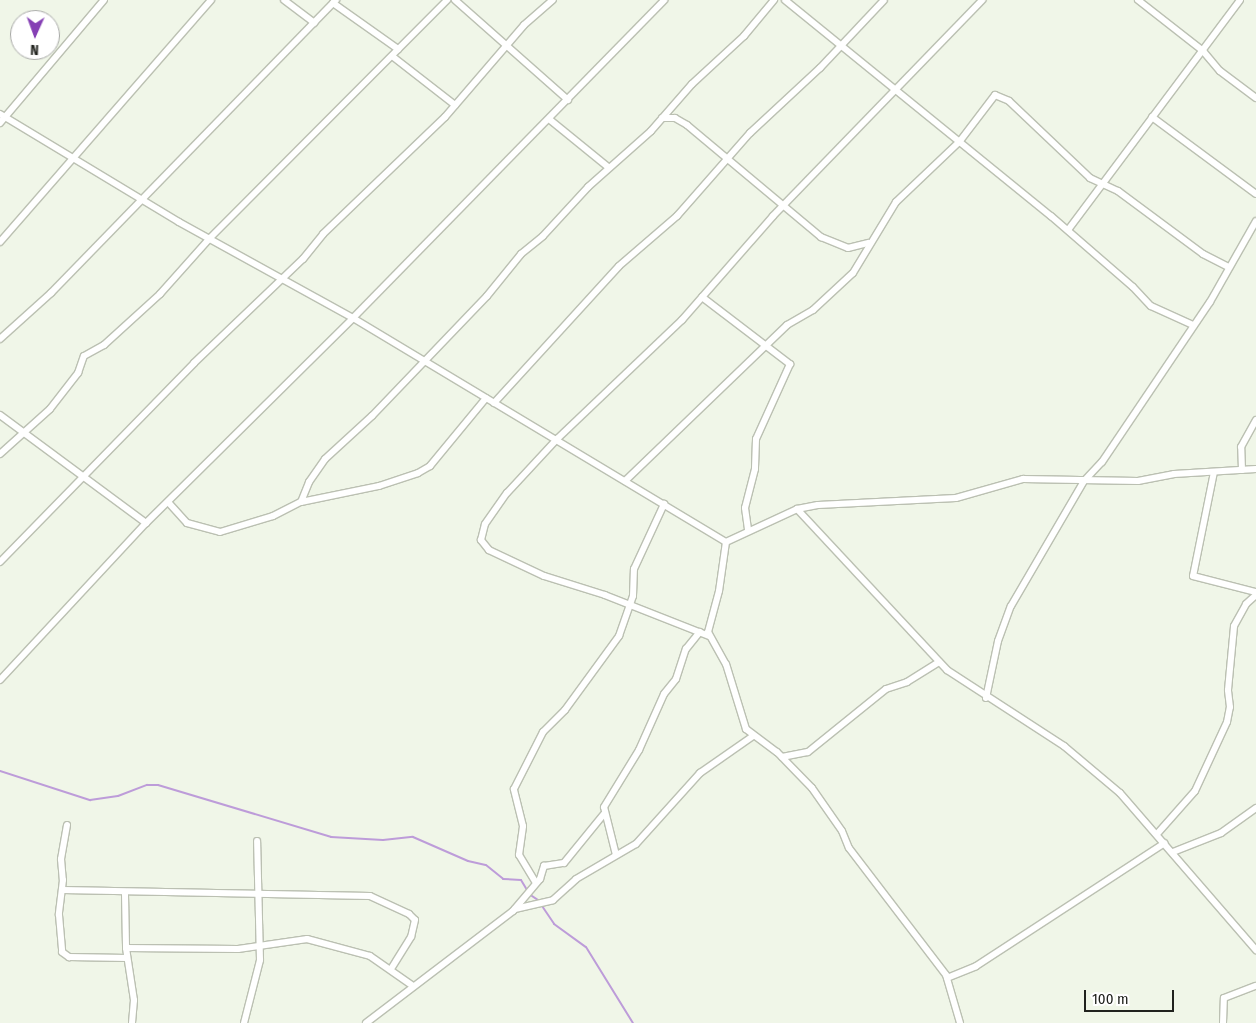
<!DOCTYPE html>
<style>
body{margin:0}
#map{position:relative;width:1256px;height:1023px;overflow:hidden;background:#f0f6e8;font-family:"Fira Sans Condensed",sans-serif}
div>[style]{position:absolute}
.stream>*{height:2px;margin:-1px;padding:0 1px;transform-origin:1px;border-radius:1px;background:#bd9cd9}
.roads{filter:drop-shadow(1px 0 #bbc0b2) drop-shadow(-1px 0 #bbc0b2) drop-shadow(0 1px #bbc0b2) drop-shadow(0 -1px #bbc0b2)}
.minor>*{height:6px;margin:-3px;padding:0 3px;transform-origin:3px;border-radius:3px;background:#fff}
span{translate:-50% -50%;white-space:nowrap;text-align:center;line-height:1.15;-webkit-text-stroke:4.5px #fff;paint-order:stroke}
.north{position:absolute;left:10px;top:10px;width:50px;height:50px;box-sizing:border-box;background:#fff;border:1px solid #a6a7a5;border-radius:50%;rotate:182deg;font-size:14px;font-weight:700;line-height:20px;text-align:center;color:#20221d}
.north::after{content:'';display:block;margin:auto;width:18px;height:22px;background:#8540b4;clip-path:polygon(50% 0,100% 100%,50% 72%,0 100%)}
.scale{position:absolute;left:1084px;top:990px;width:90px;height:22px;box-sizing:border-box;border:2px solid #20221d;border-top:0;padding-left:6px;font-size:15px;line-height:18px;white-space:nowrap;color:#20221d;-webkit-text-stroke:4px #fff;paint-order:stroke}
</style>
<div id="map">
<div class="stream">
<i style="left:0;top:771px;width:95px;rotate:17.9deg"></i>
<i style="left:90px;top:800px;width:28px;rotate:-8deg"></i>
<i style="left:118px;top:796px;width:31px;rotate:-21deg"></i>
<i style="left:147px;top:785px;width:11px"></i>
<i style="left:158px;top:785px;width:181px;rotate:16.7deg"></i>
<i style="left:331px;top:837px;width:52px;rotate:3.3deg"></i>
<i style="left:383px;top:840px;width:30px;rotate:-6deg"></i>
<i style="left:413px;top:837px;width:60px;rotate:23.6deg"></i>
<i style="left:468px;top:861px;width:18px;rotate:13deg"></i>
<i style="left:486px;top:865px;width:22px;rotate:39deg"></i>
<i style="left:503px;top:879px;width:18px;rotate:3deg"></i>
<i style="left:521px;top:880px;width:12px;rotate:59deg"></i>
<i style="left:529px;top:894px;width:11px;rotate:34deg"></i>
<i style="left:538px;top:900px;width:29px;rotate:56deg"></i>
<i style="left:554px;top:924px;width:39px;rotate:36deg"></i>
<i style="left:586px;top:947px;width:89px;rotate:58.3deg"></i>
</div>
<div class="roads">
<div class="minor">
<i style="left:284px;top:0;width:38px;rotate:37deg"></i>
<i style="left:455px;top:0;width:151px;rotate:41.5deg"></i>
<i style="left:785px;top:0;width:343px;rotate:39.1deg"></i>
<i style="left:1051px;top:216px;width:108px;rotate:40.9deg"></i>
<i style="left:1133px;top:287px;width:26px;rotate:47deg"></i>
<i style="left:1151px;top:306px;width:46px;rotate:24.3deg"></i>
<i style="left:1138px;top:0;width:83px;rotate:38.1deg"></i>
<i style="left:1203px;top:51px;width:26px;rotate:50deg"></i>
<i style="left:1220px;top:71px;width:45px;rotate:36.9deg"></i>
<i style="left:333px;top:3px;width:80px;rotate:35.3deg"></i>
<i style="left:392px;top:56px;width:80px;rotate:37.9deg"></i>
<i style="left:0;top:114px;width:209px;rotate:31.1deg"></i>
<i style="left:179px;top:222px;width:199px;rotate:28.9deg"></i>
<i style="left:353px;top:318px;width:435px;rotate:31deg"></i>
<i style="left:1152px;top:117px;width:129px;rotate:36.5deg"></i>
<i style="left:662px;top:118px;width:13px"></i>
<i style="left:675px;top:118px;width:14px;rotate:30deg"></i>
<i style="left:687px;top:125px;width:175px;rotate:39.9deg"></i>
<i style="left:821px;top:237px;width:29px;rotate:22deg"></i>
<i style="left:848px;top:248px;width:21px;rotate:-14deg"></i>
<i style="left:549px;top:119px;width:76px;rotate:39.1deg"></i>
<i style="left:0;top:123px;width:161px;rotate:-49.8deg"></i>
<i style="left:1068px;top:230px;width:287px;rotate:-53.2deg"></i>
<i style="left:0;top:242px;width:321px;rotate:-48.9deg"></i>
<i style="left:702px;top:297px;width:111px;rotate:37.3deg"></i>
<i style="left:790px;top:364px;width:82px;rotate:114.4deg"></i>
<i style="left:756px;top:439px;width:30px;rotate:92deg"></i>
<i style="left:755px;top:469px;width:40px;rotate:104.4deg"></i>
<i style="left:745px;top:508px;width:22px;rotate:82deg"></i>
<i style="left:0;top:339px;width:69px;rotate:-42deg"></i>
<i style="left:51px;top:293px;width:409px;rotate:-45.8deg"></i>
<i style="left:494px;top:403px;width:185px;rotate:-47.6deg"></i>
<i style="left:619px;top:266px;width:77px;rotate:-40.8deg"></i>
<i style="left:677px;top:216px;width:111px;rotate:-48.7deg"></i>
<i style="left:750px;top:133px;width:96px;rotate:-42.9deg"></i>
<i style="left:820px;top:68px;width:93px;rotate:-46.7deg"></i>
<i style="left:0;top:415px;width:182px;rotate:36.5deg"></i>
<i style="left:0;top:454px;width:67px;rotate:-42deg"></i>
<i style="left:50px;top:409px;width:46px;rotate:-52.1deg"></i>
<i style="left:78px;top:373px;width:18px;rotate:-71deg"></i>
<i style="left:84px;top:356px;width:23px;rotate:-29deg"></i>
<i style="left:104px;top:345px;width:76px;rotate:-42.3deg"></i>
<i style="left:160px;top:294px;width:75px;rotate:-48.2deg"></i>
<i style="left:210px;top:238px;width:336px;rotate:-45.1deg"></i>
<i style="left:1242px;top:470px;width:23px;rotate:-92deg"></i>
<i style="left:1241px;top:447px;width:31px;rotate:-61deg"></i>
<i style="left:1214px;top:472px;width:106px;rotate:101.4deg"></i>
<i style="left:1193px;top:576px;width:65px;rotate:14.3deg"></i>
<i style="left:625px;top:481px;width:225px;rotate:-43.9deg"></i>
<i style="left:787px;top:325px;width:30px;rotate:-30deg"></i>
<i style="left:813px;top:310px;width:54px;rotate:-42.8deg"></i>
<i style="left:853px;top:273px;width:83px;rotate:-58.8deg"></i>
<i style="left:896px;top:202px;width:88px;rotate:-43.6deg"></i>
<i style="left:960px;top:141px;width:58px;rotate:-52.7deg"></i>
<i style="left:995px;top:95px;width:15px;rotate:23deg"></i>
<i style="left:1009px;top:101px;width:112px;rotate:43.5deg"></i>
<i style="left:1090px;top:178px;width:31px;rotate:25deg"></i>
<i style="left:1118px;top:191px;width:106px;rotate:36.5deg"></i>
<i style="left:1203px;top:254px;width:28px;rotate:27deg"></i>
<i style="left:168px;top:502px;width:28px;rotate:48deg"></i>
<i style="left:187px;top:523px;width:34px;rotate:15deg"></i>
<i style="left:220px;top:532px;width:55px;rotate:-16.8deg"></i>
<i style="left:273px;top:516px;width:31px;rotate:-27deg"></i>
<i style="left:301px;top:502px;width:80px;rotate:-11.6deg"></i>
<i style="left:379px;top:486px;width:41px;rotate:-18.4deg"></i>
<i style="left:418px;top:473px;width:14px;rotate:-30deg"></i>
<i style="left:430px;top:466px;width:88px;rotate:-50.5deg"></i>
<i style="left:301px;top:502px;width:22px;rotate:-68deg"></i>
<i style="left:309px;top:482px;width:28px;rotate:-55deg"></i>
<i style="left:325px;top:459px;width:64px;rotate:-42.5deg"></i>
<i style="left:372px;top:416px;width:166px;rotate:-46.2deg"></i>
<i style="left:487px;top:296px;width:54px;rotate:-51deg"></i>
<i style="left:521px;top:254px;width:28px;rotate:-39deg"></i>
<i style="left:543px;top:236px;width:67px;rotate:-47.4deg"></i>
<i style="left:588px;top:187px;width:84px;rotate:-41.6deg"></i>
<i style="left:651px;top:131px;width:62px;rotate:-48.9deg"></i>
<i style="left:692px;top:84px;width:71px;rotate:-42.7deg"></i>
<i style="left:744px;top:36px;width:47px;rotate:-50.2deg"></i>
<i style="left:797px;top:509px;width:220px;rotate:47deg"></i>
<i style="left:947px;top:670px;width:140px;rotate:33deg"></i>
<i style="left:1064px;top:746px;width:73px;rotate:40deg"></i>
<i style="left:1120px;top:793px;width:208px;rotate:49.1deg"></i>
<i style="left:726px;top:542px;width:49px;rotate:98.1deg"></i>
<i style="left:719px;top:591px;width:42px;rotate:105deg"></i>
<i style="left:708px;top:632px;width:37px;rotate:61deg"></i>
<i style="left:726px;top:664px;width:68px;rotate:72.9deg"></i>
<i style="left:746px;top:729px;width:39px;rotate:37deg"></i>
<i style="left:777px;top:752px;width:50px;rotate:45.8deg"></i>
<i style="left:812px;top:788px;width:52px;rotate:55.1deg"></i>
<i style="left:842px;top:831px;width:18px;rotate:68deg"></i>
<i style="left:849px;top:848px;width:160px;rotate:52.6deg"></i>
<i style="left:946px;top:975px;width:50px;rotate:73.7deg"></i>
<i style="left:726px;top:542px;width:78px;rotate:-24.9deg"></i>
<i style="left:797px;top:509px;width:21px;rotate:-11deg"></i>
<i style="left:818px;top:505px;width:138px;rotate:-2.9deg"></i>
<i style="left:956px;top:498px;width:70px;rotate:-15.8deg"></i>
<i style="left:1023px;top:479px;width:115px;rotate:1deg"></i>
<i style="left:1138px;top:481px;width:37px;rotate:-11deg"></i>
<i style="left:1174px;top:474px;width:82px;rotate:-3.5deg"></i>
<i style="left:0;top:562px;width:278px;rotate:-45.7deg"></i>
<i style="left:194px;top:363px;width:151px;rotate:-43.7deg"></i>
<i style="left:303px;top:259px;width:32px;rotate:-51deg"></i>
<i style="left:323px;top:234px;width:169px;rotate:-43.8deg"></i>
<i style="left:445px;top:117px;width:121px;rotate:-49.3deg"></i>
<i style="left:524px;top:25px;width:38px;rotate:-41deg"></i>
<i style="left:709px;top:636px;width:112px;rotate:-158.5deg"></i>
<i style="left:605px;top:595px;width:64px;rotate:-162.7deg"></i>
<i style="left:544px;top:576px;width:61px;rotate:-154.7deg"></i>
<i style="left:489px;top:550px;width:13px;rotate:-129deg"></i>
<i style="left:481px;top:540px;width:16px;rotate:-76deg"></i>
<i style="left:485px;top:524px;width:38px;rotate:-55deg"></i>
<i style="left:507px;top:493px;width:74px;rotate:-47.2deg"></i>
<i style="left:557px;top:439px;width:173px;rotate:-43.6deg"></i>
<i style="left:682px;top:320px;width:138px;rotate:-48.8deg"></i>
<i style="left:773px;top:216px;width:301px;rotate:-45.9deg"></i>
<i style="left:0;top:680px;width:214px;rotate:-47.1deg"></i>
<i style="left:146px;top:523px;width:291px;rotate:-44.7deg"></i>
<i style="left:353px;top:318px;width:445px;rotate:-45.6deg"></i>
<i style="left:986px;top:698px;width:58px;rotate:-78.1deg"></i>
<i style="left:998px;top:641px;width:37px;rotate:-70deg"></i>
<i style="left:1011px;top:606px;width:145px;rotate:-59.7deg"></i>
<i style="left:1084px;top:481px;width:26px;rotate:-47deg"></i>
<i style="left:1102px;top:462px;width:193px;rotate:-56deg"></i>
<i style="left:1210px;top:302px;width:93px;rotate:-60.4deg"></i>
<i style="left:782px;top:757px;width:26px;rotate:-11deg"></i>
<i style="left:808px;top:752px;width:100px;rotate:-38.9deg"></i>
<i style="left:886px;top:689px;width:22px;rotate:-18deg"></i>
<i style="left:907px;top:682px;width:38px;rotate:-32deg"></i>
<i style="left:67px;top:825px;width:35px;rotate:100deg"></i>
<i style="left:61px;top:859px;width:21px;rotate:85deg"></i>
<i style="left:63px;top:880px;width:35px;rotate:97deg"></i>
<i style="left:59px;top:915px;width:37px;rotate:85deg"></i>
<i style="left:62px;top:952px;width:9px;rotate:36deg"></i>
<i style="left:69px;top:957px;width:58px;rotate:1deg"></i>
<i style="left:1157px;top:834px;width:57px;rotate:-48.5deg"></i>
<i style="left:1195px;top:791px;width:76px;rotate:-65.1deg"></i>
<i style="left:1227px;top:722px;width:15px;rotate:-79deg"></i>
<i style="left:1230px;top:707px;width:17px;rotate:-97deg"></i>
<i style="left:1228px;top:690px;width:64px;rotate:-84.6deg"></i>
<i style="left:1234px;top:626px;width:25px;rotate:-61deg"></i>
<i style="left:1246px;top:604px;width:13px;rotate:-42deg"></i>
<i style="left:1173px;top:852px;width:52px;rotate:-21.6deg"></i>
<i style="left:1221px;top:833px;width:43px;rotate:-35.5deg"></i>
<i style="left:616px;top:855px;width:49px;rotate:-104deg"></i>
<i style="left:604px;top:807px;width:67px;rotate:-58.4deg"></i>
<i style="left:639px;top:750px;width:61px;rotate:-65.9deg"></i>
<i style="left:664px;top:694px;width:19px;rotate:-51deg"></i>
<i style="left:676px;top:679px;width:32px;rotate:-72deg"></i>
<i style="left:686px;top:649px;width:22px;rotate:-51deg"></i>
<i style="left:536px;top:883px;width:33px;rotate:-121deg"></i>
<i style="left:519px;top:855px;width:29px;rotate:-82deg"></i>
<i style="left:523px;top:826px;width:38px;rotate:-104deg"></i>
<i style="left:514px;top:789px;width:64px;rotate:-63deg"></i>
<i style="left:543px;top:732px;width:31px;rotate:-45deg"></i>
<i style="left:565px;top:710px;width:92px;rotate:-53.9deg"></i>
<i style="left:619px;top:636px;width:42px;rotate:-70.7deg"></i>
<i style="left:633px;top:596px;width:27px;rotate:-88deg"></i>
<i style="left:634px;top:569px;width:72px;rotate:-65.2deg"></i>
<i style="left:63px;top:890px;width:307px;rotate:1.1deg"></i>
<i style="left:370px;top:896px;width:43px;rotate:24.8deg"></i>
<i style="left:409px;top:914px;width:8px;rotate:45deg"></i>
<i style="left:415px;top:920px;width:17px;rotate:103deg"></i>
<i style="left:411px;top:937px;width:38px;rotate:122deg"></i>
<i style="left:125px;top:894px;width:54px;rotate:88.9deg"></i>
<i style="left:126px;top:948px;width:53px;rotate:81.3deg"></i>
<i style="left:134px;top:1000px;width:23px;rotate:95deg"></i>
<i style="left:515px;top:909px;width:39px;rotate:-13deg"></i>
<i style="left:553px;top:900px;width:31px;rotate:-42deg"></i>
<i style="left:576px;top:879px;width:69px;rotate:-30.3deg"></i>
<i style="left:636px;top:844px;width:96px;rotate:-48deg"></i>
<i style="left:700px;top:773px;width:65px;rotate:-34.9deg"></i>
<i style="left:126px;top:948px;width:112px;rotate:0.5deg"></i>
<i style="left:238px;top:949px;width:70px;rotate:-8.2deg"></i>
<i style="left:307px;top:939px;width:65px;rotate:15.1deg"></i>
<i style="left:370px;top:956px;width:52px;rotate:34.9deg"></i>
<i style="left:947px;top:978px;width:31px;rotate:-22deg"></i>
<i style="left:976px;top:966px;width:225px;rotate:-33.1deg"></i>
<i style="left:244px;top:1023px;width:65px;rotate:-75.7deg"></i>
<i style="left:260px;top:960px;width:119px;rotate:-91.4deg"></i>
<i style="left:366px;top:1023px;width:185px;rotate:-37.3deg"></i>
<i style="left:513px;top:911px;width:42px;rotate:-49.8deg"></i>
<i style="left:540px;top:879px;width:14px;rotate:-73deg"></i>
<i style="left:544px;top:866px;width:20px;rotate:-9deg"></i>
<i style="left:564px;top:863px;width:63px;rotate:-50.8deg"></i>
<i style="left:1223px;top:1023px;width:25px;rotate:-88deg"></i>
<i style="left:1224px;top:998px;width:34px;rotate:-21deg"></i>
</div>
</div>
<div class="north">N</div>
<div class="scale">100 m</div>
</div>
